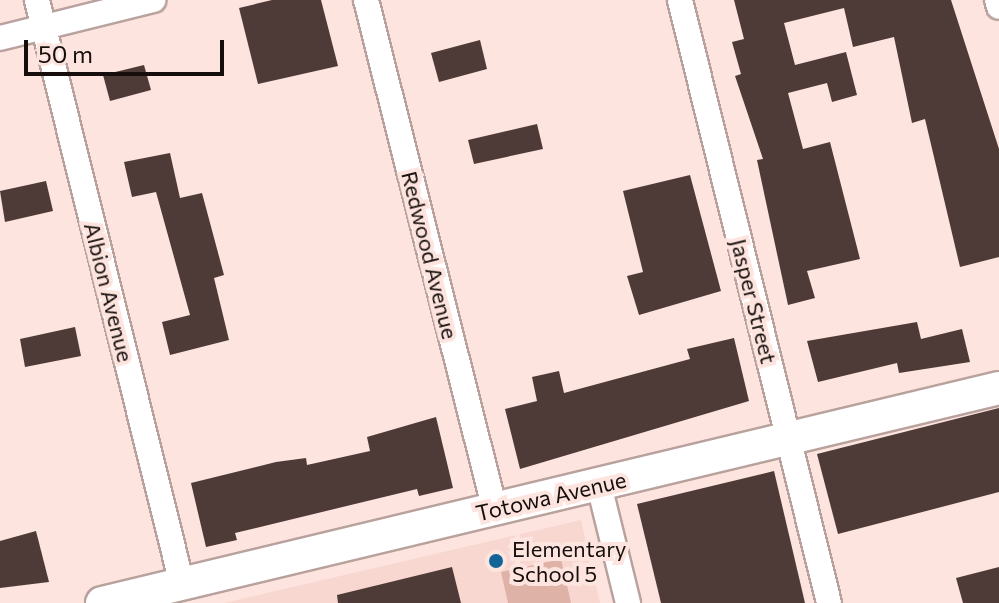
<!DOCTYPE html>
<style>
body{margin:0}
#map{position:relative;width:999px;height:603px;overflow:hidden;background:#fde4df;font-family:Commissioner,sans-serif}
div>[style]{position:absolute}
.built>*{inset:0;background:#f8d7d0}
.green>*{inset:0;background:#dfb2a8}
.building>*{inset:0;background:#4e3b37}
.roads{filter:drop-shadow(2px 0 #b9a29d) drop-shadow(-2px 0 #b9a29d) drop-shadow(0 2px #b9a29d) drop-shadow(0 -2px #b9a29d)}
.street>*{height:24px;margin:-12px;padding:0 12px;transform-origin:12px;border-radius:12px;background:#fff}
.secondary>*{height:32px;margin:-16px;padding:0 16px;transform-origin:16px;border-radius:16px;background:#fff}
.dots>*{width:22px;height:22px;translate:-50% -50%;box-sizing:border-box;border:4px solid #fde4df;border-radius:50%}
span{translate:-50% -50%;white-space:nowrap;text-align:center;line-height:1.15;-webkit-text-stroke:8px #fde4df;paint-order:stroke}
.street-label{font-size:22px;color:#150e0c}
.poi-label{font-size:22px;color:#150e0c}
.left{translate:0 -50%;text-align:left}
.scale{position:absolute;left:24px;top:40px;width:200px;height:36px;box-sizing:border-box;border:4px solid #150e0c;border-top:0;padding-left:10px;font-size:24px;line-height:28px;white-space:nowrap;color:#150e0c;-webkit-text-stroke:6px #fde4df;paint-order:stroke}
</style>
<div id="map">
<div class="built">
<i style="clip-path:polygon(581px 520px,600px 603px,224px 603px)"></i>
</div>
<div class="green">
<i style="clip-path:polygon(561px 559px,571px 603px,508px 603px,501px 572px)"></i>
</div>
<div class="building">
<i style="clip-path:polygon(272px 0,321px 0,338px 66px,258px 84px,239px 8px)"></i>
<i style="clip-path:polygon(734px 0,951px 0,999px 149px,999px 257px,960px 267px,925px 119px,912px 123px,894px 37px,853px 47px,844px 8px,784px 23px,795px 65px,846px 52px,857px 95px,832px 102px,827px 83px,788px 93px,803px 149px,830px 142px,860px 259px,807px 271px,815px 298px,788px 305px,757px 160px,763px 159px,735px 76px,741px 74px,732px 42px,744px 39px)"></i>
<i style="clip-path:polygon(480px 40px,487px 69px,439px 82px,431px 53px)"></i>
<i style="clip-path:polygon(144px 65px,151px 90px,110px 101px,103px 75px)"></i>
<i style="clip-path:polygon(537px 124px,543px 149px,474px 164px,468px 140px)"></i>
<i style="clip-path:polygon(170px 153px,180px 198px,202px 193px,224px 275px,214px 278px,229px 340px,170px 355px,162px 322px,190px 315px,156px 192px,132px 197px,124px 162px)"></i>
<i style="clip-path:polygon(690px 175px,721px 291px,639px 315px,627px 276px,643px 272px,623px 191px)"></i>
<i style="clip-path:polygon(46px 181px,53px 211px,5px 222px,0 191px)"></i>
<i style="clip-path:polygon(917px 322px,921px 339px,962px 329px,970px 362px,899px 373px,897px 363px,818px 382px,807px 341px)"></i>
<i style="clip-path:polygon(75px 327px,81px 356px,25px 367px,20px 339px)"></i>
<i style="clip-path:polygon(734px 338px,749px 401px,520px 469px,505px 409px,537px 401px,532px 377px,559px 371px,564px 393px,690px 359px,687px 349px)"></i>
<i style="clip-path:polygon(999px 408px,999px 492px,838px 534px,817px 454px)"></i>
<i style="clip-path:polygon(436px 417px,453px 488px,419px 496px,417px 489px,235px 533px,237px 540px,206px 547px,191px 483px,276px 462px,306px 458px,307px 465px,370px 451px,367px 437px)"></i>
<i style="clip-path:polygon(774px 471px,805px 603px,661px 603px,637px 504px)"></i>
<i style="clip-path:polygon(36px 531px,49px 582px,0 588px,0 541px)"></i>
<i style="clip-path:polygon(452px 567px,461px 603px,338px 603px,337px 595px)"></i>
<i style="clip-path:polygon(999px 567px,999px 603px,963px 603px,956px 578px)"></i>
</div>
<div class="roads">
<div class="street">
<i style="left:37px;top:0;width:602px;rotate:76.06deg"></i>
<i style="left:366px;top:0;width:526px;rotate:75.81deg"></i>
<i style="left:680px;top:0;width:621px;rotate:76.12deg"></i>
<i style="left:997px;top:0;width:7px;rotate:74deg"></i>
<i style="left:0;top:38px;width:158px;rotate:-13.9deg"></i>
<i style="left:599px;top:485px;width:122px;rotate:76.2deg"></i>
</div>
<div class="secondary">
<i style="left:102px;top:603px;width:922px;rotate:-13.48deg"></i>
</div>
</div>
<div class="dots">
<i style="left:496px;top:561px;background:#146597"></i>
</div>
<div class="street-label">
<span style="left:430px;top:255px;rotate:76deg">Redwood Avenue</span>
<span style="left:109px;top:292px;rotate:76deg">Albion Avenue</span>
<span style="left:754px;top:301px;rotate:76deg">Jasper Street</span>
<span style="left:551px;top:496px;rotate:-13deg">Totowa Avenue</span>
</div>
<div class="poi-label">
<span class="left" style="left:512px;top:561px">Elementary<br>School 5</span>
</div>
<div class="scale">50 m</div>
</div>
